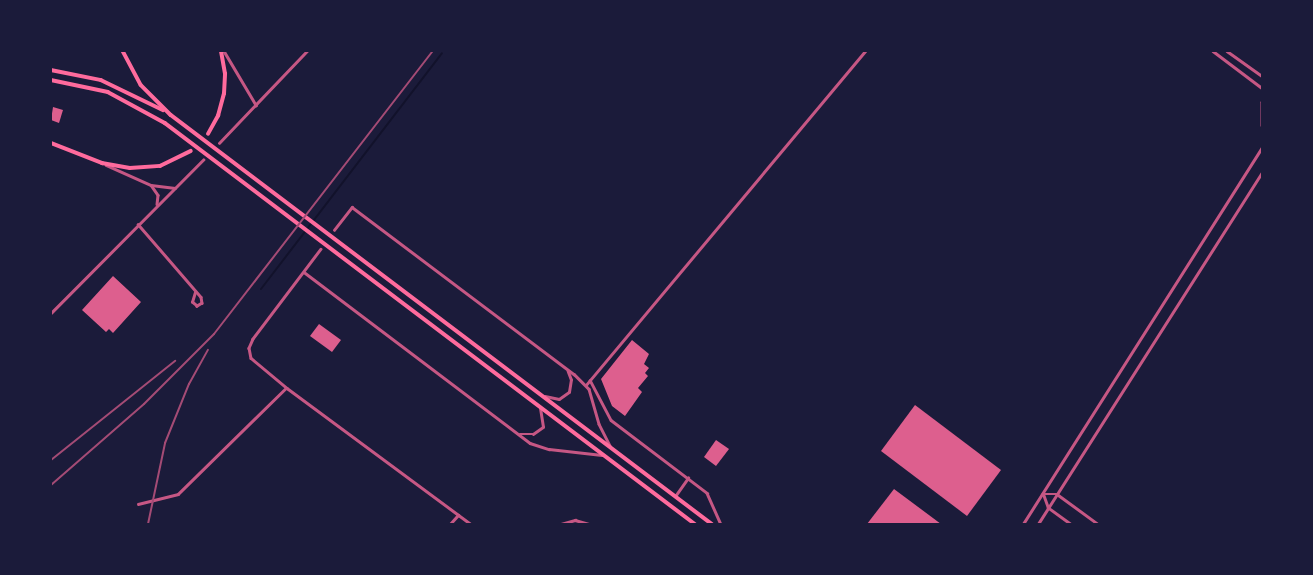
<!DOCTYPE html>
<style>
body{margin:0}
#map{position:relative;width:1313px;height:575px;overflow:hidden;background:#1b1b3a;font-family:"Open Sans",sans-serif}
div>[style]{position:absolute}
.stream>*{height:2px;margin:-1px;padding:0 1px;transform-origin:1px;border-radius:1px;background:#12122b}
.building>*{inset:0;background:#dd5f8e}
.minor>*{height:2.5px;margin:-1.25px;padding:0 1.25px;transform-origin:1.25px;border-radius:1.25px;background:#c65784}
.tertiary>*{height:2.5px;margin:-1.25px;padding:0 1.25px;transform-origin:1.25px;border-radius:1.25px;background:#c65784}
.primary>*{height:3.5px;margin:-1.75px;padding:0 1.75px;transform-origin:1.75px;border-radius:1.75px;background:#ff6b9d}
.rail>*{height:2px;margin:-1px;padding:0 1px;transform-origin:1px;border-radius:1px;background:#a44b75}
span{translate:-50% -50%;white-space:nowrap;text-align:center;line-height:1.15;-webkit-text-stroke:5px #1b1b3a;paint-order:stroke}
.frame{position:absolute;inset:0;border:52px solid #1b1b3a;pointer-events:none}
</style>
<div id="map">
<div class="stream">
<i style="left:261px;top:289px;width:297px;rotate:-52.5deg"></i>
</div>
<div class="building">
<i style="clip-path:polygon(53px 107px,63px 110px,59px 123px,51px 120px)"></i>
<i style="clip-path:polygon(113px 276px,141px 302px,113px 333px,109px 329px,106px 332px,82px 310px)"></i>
<i style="clip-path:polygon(319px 324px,341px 340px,332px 352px,310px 336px)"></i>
<i style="clip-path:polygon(632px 340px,649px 354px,644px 364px,649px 368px,645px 373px,648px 376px,638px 388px,642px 392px,625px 416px,612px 406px,601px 379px)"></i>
<i style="clip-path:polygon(915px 405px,1001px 470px,967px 516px,881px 451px)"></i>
<i style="clip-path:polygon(716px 440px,729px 449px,716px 466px,704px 457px)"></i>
<i style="clip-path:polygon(894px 489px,941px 524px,867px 524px)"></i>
</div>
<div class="minor">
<i style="left:224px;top:51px;width:63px;rotate:59.3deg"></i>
<i style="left:1213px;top:51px;width:61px;rotate:37.1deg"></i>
<i style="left:1227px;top:51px;width:43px;rotate:35.5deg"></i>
<i style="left:219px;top:143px;width:127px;rotate:-46.3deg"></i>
<i style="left:106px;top:165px;width:49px;rotate:24deg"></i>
<i style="left:151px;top:185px;width:24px;rotate:7deg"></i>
<i style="left:151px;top:185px;width:12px;rotate:55deg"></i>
<i style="left:158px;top:195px;width:9px;rotate:96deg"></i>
<i style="left:138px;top:224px;width:96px;rotate:49.2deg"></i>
<i style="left:201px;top:297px;width:6px;rotate:81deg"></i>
<i style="left:202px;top:303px;width:6px;rotate:149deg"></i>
<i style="left:197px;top:306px;width:6px;rotate:-141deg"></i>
<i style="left:192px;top:302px;width:10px;rotate:-73deg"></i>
<i style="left:51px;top:313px;width:216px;rotate:-45.2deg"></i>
<i style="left:590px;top:380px;width:45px;rotate:62.3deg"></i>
<i style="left:611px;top:420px;width:121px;rotate:37.2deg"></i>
<i style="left:707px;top:493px;width:34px;rotate:66deg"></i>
<i style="left:586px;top:385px;width:435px;rotate:-50.1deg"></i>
<i style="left:676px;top:495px;width:21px;rotate:-55deg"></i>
<i style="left:138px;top:504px;width:41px;rotate:-14deg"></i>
<i style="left:178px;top:494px;width:151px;rotate:-44.5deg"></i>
<i style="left:450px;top:524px;width:12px;rotate:-48deg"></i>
<i style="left:1070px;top:524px;width:27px;rotate:-144deg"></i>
<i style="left:1048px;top:508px;width:15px;rotate:-110deg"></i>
<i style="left:1043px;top:494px;width:14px"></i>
<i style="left:1057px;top:494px;width:51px;rotate:36.2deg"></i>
</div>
<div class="tertiary">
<i style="left:1262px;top:102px;width:23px;rotate:90deg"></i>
<i style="left:334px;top:230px;width:29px;rotate:-52deg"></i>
<i style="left:352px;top:207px;width:278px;rotate:37deg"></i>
<i style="left:574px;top:374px;width:21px;rotate:45deg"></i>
<i style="left:589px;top:389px;width:36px;rotate:74deg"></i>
<i style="left:599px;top:424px;width:25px;rotate:63deg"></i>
<i style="left:321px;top:249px;width:113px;rotate:127.1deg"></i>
<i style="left:253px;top:339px;width:10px;rotate:114deg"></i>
<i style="left:249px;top:348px;width:10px;rotate:79deg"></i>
<i style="left:251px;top:358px;width:47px;rotate:39.8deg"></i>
<i style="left:287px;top:388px;width:229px;rotate:36.5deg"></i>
<i style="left:304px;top:272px;width:283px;rotate:37.1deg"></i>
<i style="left:530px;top:443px;width:20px;rotate:18deg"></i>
<i style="left:549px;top:449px;width:53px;rotate:6.5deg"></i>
<i style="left:545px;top:396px;width:14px;rotate:12deg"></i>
<i style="left:559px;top:399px;width:12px;rotate:-35deg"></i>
<i style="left:569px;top:392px;width:12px;rotate:-81deg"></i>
<i style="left:571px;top:380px;width:9px;rotate:-111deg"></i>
<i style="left:520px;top:434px;width:13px"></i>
<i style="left:533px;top:434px;width:12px;rotate:-35deg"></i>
<i style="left:543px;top:427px;width:19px;rotate:-99deg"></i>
<i style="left:561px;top:524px;width:15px;rotate:-16deg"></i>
<i style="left:575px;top:520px;width:15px;rotate:16deg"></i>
<i style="left:1023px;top:524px;width:446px;rotate:-57.6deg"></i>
<i style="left:1038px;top:524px;width:417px;rotate:-57.5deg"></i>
</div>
<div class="primary">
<i style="left:123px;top:51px;width:38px;rotate:62deg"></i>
<i style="left:141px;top:85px;width:42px;rotate:45deg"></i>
<i style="left:171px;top:115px;width:678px;rotate:37.09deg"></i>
<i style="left:51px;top:70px;width:51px;rotate:11.3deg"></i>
<i style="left:101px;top:80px;width:69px;rotate:25.8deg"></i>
<i style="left:51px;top:80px;width:58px;rotate:11.9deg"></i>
<i style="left:108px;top:92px;width:65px;rotate:28.5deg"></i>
<i style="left:165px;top:123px;width:665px;rotate:37.11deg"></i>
<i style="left:208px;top:134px;width:21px;rotate:-61deg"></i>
<i style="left:218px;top:116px;width:23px;rotate:-75deg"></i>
<i style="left:224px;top:94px;width:20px;rotate:-87deg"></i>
<i style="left:225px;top:74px;width:23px;rotate:-100deg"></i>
<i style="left:51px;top:143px;width:55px;rotate:21.4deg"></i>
<i style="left:102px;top:163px;width:28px;rotate:10deg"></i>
<i style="left:130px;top:168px;width:30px;rotate:-4deg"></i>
<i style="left:160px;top:166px;width:34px;rotate:-26deg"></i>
</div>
<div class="rail">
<i style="left:51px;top:460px;width:159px;rotate:-38.6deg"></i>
<i style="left:51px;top:485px;width:123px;rotate:-41.1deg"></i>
<i style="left:144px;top:404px;width:99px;rotate:-45deg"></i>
<i style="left:214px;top:334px;width:358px;rotate:-52.3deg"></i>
<i style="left:148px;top:524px;width:83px;rotate:-78.1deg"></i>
<i style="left:165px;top:443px;width:64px;rotate:-67.9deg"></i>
<i style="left:189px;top:384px;width:39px;rotate:-61deg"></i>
</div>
<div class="frame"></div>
</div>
